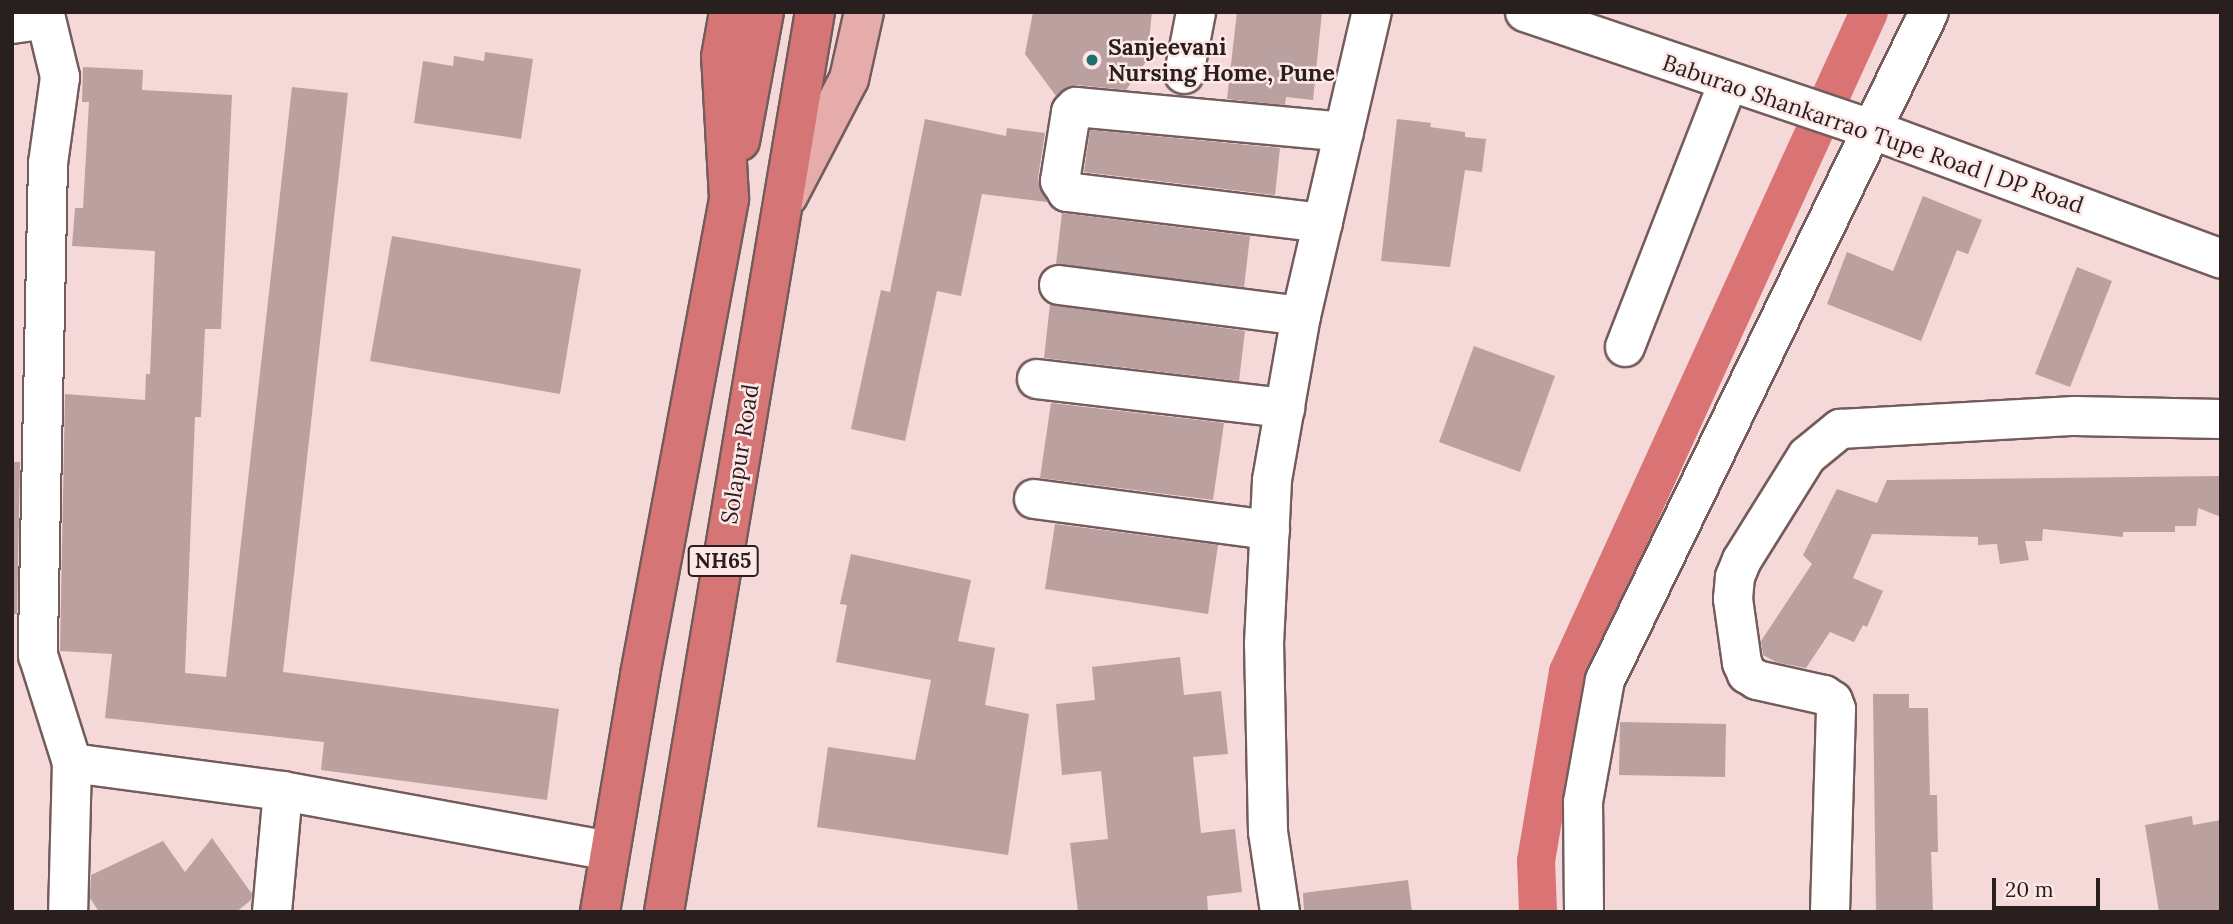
<!DOCTYPE html>
<style>
body{margin:0}
#map{position:relative;width:2233px;height:924px;overflow:hidden;background:#f5d9d8;font-family:Lora,serif}
div>[style]{position:absolute}
.canal>*{height:38px;margin:-19px;padding:0 19px;transform-origin:19px;border-radius:19px;background:#da7374}
.building>*{inset:0;background:#baa09e}
.roads{filter:drop-shadow(2px 0 #735c5b) drop-shadow(-2px 0 #735c5b) drop-shadow(0 2px #735c5b) drop-shadow(0 -2px #735c5b)}
.minor>*{height:38px;margin:-19px;padding:0 19px;transform-origin:19px;border-radius:19px;background:#fff}
.major>*{height:38px;margin:-19px;padding:0 19px;transform-origin:19px;border-radius:19px;background:#e6acac}
.highway>*{height:38px;margin:-19px;padding:0 19px;transform-origin:19px;border-radius:19px;background:#d67575}
.dots>*{width:19px;height:19px;translate:-50% -50%;box-sizing:border-box;border:4px solid #fee8e7;border-radius:50%}
span{translate:-50% -50%;white-space:nowrap;text-align:center;line-height:1.15;-webkit-text-stroke:5px #fee8e7;paint-order:stroke}
.shield-label span{padding:2px 5px;background:#fee8e7;border:2px solid;border-radius:5px;-webkit-text-stroke-width:0}
.shield-label{font-size:21px;color:#291f1f;font-weight:700}
.poi-label{font-size:23px;color:#291f1f;font-weight:700}
.left{translate:0 -50%;text-align:left}
.street-label{font-size:23px;color:#291f1f}
.frame{position:absolute;inset:0;border:14px solid #291f1f;pointer-events:none}
.scale{position:absolute;left:1992px;top:878px;width:108px;height:32px;box-sizing:border-box;border:4px solid #291f1f;border-top:0;padding-left:9px;font-size:21px;line-height:24px;white-space:nowrap;color:#291f1f;-webkit-text-stroke:5px #fee8e7;paint-order:stroke}
</style>
<div id="map">
<div class="canal">
<i style="left:1538px;top:912px;width:51px;rotate:-92.2deg"></i>
<i style="left:1536px;top:861px;width:192px;rotate:-80.4deg"></i>
<i style="left:1568px;top:672px;width:725px;rotate:-65.48deg"></i>
</div>
<div class="building">
<i style="clip-path:polygon(1033px 12px,1152px 12px,1147px 60px,1126px 90px,1077px 85px,1068px 87px,1056px 96px,1025px 54px)"></i>
<i style="clip-path:polygon(1237px 12px,1322px 12px,1313px 100px,1286px 97px,1285px 105px,1227px 99px)"></i>
<i style="clip-path:polygon(485px 52px,533px 59px,521px 139px,414px 123px,423px 61px,453px 66px,454px 56px,484px 61px)"></i>
<i style="clip-path:polygon(83px 67px,143px 70px,142px 90px,232px 95px,221px 329px,205px 329px,201px 417px,195px 417px,185px 673px,226px 677px,292px 87px,348px 93px,283px 672px,559px 709px,547px 800px,321px 770px,324px 742px,105px 718px,112px 654px,60px 651px,65px 394px,145px 400px,146px 374px,150px 374px,155px 251px,72px 246px,75px 208px,83px 208px,89px 102px,82px 102px)"></i>
<i style="clip-path:polygon(925px 119px,1006px 136px,1007px 128px,1045px 133px,1038px 178px,1047px 202px,982px 194px,961px 296px,937px 291px,905px 441px,851px 429px,881px 290px,890px 292px)"></i>
<i style="clip-path:polygon(1397px 119px,1431px 123px,1430px 127px,1465px 132px,1465px 137px,1486px 139px,1482px 172px,1465px 170px,1450px 267px,1381px 261px)"></i>
<i style="clip-path:polygon(1090px 130px,1280px 148px,1275px 195px,1084px 172px)"></i>
<i style="clip-path:polygon(1923px 196px,1982px 220px,1968px 254px,1957px 250px,1921px 341px,1827px 304px,1847px 252px,1893px 271px)"></i>
<i style="clip-path:polygon(1062px 213px,1250px 236px,1244px 287px,1056px 264px)"></i>
<i style="clip-path:polygon(392px 236px,581px 269px,560px 394px,370px 361px)"></i>
<i style="clip-path:polygon(2077px 267px,2112px 281px,2070px 387px,2035px 374px)"></i>
<i style="clip-path:polygon(1050px 304px,1245px 331px,1239px 381px,1044px 358px)"></i>
<i style="clip-path:polygon(1474px 346px,1555px 376px,1520px 472px,1439px 442px)"></i>
<i style="clip-path:polygon(1051px 403px,1224px 423px,1213px 500px,1040px 478px)"></i>
<i style="clip-path:polygon(12px 462px,20px 462px,17px 614px,12px 614px)"></i>
<i style="clip-path:polygon(2221px 476px,2221px 517px,2198px 508px,2196px 526px,2175px 526px,2175px 532px,2123px 532px,2123px 537px,2043px 529px,2042px 541px,2025px 541px,2029px 560px,2000px 564px,1997px 544px,1978px 545px,1978px 537px,1872px 534px,1853px 578px,1883px 591px,1867px 627px,1863px 625px,1854px 642px,1830px 632px,1806px 668px,1776px 662px,1763px 655px,1761px 641px,1812px 564px,1803px 555px,1837px 489px,1877px 503px,1887px 480px)"></i>
<i style="clip-path:polygon(1055px 524px,1218px 545px,1208px 614px,1045px 589px)"></i>
<i style="clip-path:polygon(851px 554px,971px 580px,958px 641px,995px 648px,985px 705px,1029px 714px,1008px 855px,817px 827px,828px 747px,915px 760px,931px 680px,836px 662px,847px 605px,840px 604px)"></i>
<i style="clip-path:polygon(1180px 657px,1184px 695px,1221px 691px,1228px 754px,1193px 757px,1201px 833px,1235px 829px,1242px 892px,1207px 896px,1208px 912px,1078px 912px,1070px 843px,1108px 839px,1101px 771px,1062px 775px,1056px 704px,1095px 700px,1092px 667px)"></i>
<i style="clip-path:polygon(1873px 694px,1909px 694px,1909px 708px,1928px 708px,1930px 795px,1937px 795px,1938px 852px,1931px 852px,1933px 912px,1876px 912px)"></i>
<i style="clip-path:polygon(1620px 722px,1726px 724px,1725px 777px,1619px 775px)"></i>
<i style="clip-path:polygon(2192px 816px,2193px 825px,2221px 820px,2221px 912px,2159px 912px,2145px 825px)"></i>
<i style="clip-path:polygon(212px 838px,252px 894px,251px 900px,236px 912px,99px 912px,90px 898px,91px 875px,163px 841px,185px 872px)"></i>
<i style="clip-path:polygon(1408px 880px,1412px 912px,1304px 912px,1303px 893px)"></i>
</div>
<div class="roads">
<div class="minor">
<i style="left:1525px;top:12px;width:367px;rotate:18.7deg"></i>
<i style="left:1873px;top:130px;width:371px;rotate:20.3deg"></i>
<i style="left:12px;top:24px;width:34px;rotate:-8deg"></i>
<i style="left:46px;top:19px;width:60px;rotate:76.4deg"></i>
<i style="left:60px;top:77px;width:87px;rotate:97.9deg"></i>
<i style="left:48px;top:163px;width:492px;rotate:91.2deg"></i>
<i style="left:38px;top:655px;width:113px;rotate:72.5deg"></i>
<i style="left:72px;top:763px;width:149px;rotate:91.5deg"></i>
<i style="left:1184px;top:74px;width:63px;rotate:-79deg"></i>
<i style="left:1323px;top:223px;width:258px;rotate:-173.1deg"></i>
<i style="left:1067px;top:192px;width:13px;rotate:-122deg"></i>
<i style="left:1060px;top:181px;width:70px;rotate:-80.9deg"></i>
<i style="left:1071px;top:112px;width:7px;rotate:-45deg"></i>
<i style="left:1076px;top:107px;width:269px;rotate:5.3deg"></i>
<i style="left:1059px;top:285px;width:244px;rotate:7.3deg"></i>
<i style="left:1625px;top:347px;width:283px;rotate:-68.7deg"></i>
<i style="left:1037px;top:379px;width:250px;rotate:6.7deg"></i>
<i style="left:1034px;top:499px;width:238px;rotate:7.5deg"></i>
<i style="left:72px;top:763px;width:213px;rotate:7.6deg"></i>
<i style="left:283px;top:791px;width:332px;rotate:10.4deg"></i>
<i style="left:272px;top:912px;width:121px;rotate:-84.8deg"></i>
<i style="left:1280px;top:912px;width:81px;rotate:-98.5deg"></i>
<i style="left:1268px;top:832px;width:188px;rotate:-91.2deg"></i>
<i style="left:1264px;top:644px;width:164px;rotate:-87.2deg"></i>
<i style="left:1272px;top:480px;width:167px;rotate:-80deg"></i>
<i style="left:1301px;top:316px;width:312px;rotate:-76.9deg"></i>
<i style="left:1584px;top:912px;width:110px;rotate:-90.5deg"></i>
<i style="left:1583px;top:802px;width:124px;rotate:-79.8deg"></i>
<i style="left:1605px;top:680px;width:742px;rotate:-64.13deg"></i>
<i style="left:1830px;top:912px;width:203px;rotate:-88.3deg"></i>
<i style="left:1836px;top:709px;width:9px;rotate:-111deg"></i>
<i style="left:1833px;top:701px;width:11px;rotate:-146deg"></i>
<i style="left:1824px;top:695px;width:69px;rotate:-167.4deg"></i>
<i style="left:1757px;top:680px;width:12px;rotate:-149deg"></i>
<i style="left:1747px;top:674px;width:12px;rotate:-114deg"></i>
<i style="left:1742px;top:663px;width:65px;rotate:-98deg"></i>
<i style="left:1733px;top:599px;width:22px;rotate:-85deg"></i>
<i style="left:1735px;top:577px;width:18px;rotate:-68deg"></i>
<i style="left:1742px;top:560px;width:123px;rotate:-58deg"></i>
<i style="left:1807px;top:456px;width:43px;rotate:-39.3deg"></i>
<i style="left:1840px;top:429px;width:235px;rotate:-3.2deg"></i>
<i style="left:2075px;top:416px;width:146px;rotate:1.2deg"></i>
</div>
<div class="major">
<i style="left:788px;top:196px;width:132px;rotate:-62.5deg"></i>
<i style="left:849px;top:79px;width:69px;rotate:-77.4deg"></i>
</div>
<div class="highway">
<i style="left:740px;top:141px;width:131px;rotate:-79.5deg"></i>
<i style="left:600px;top:912px;width:240px;rotate:-80.4deg"></i>
<i style="left:640px;top:675px;width:485px;rotate:-79.4deg"></i>
<i style="left:729px;top:198px;width:141px;rotate:-93.2deg"></i>
<i style="left:721px;top:57px;width:46px;rotate:-79.9deg"></i>
<i style="left:664px;top:912px;width:913px;rotate:-80.48deg"></i>
</div>
</div>
<div class="dots">
<i style="left:1092px;top:60px;background:#216d72"></i>
</div>
<div class="shield-label">
<span style="left:723px;top:561px">NH65</span>
</div>
<div class="poi-label">
<span class="left" style="left:1108px;top:60px">Sanjeevani<br>Nursing Home, Pune</span>
</div>
<div class="street-label">
<span style="left:1873px;top:134px;rotate:19deg">Baburao Shankarrao Tupe Road | DP Road</span>
<span style="left:740px;top:454px;rotate:-81deg">Solapur Road</span>
</div>
<div class="frame"></div>
<div class="scale">20 m</div>
</div>
